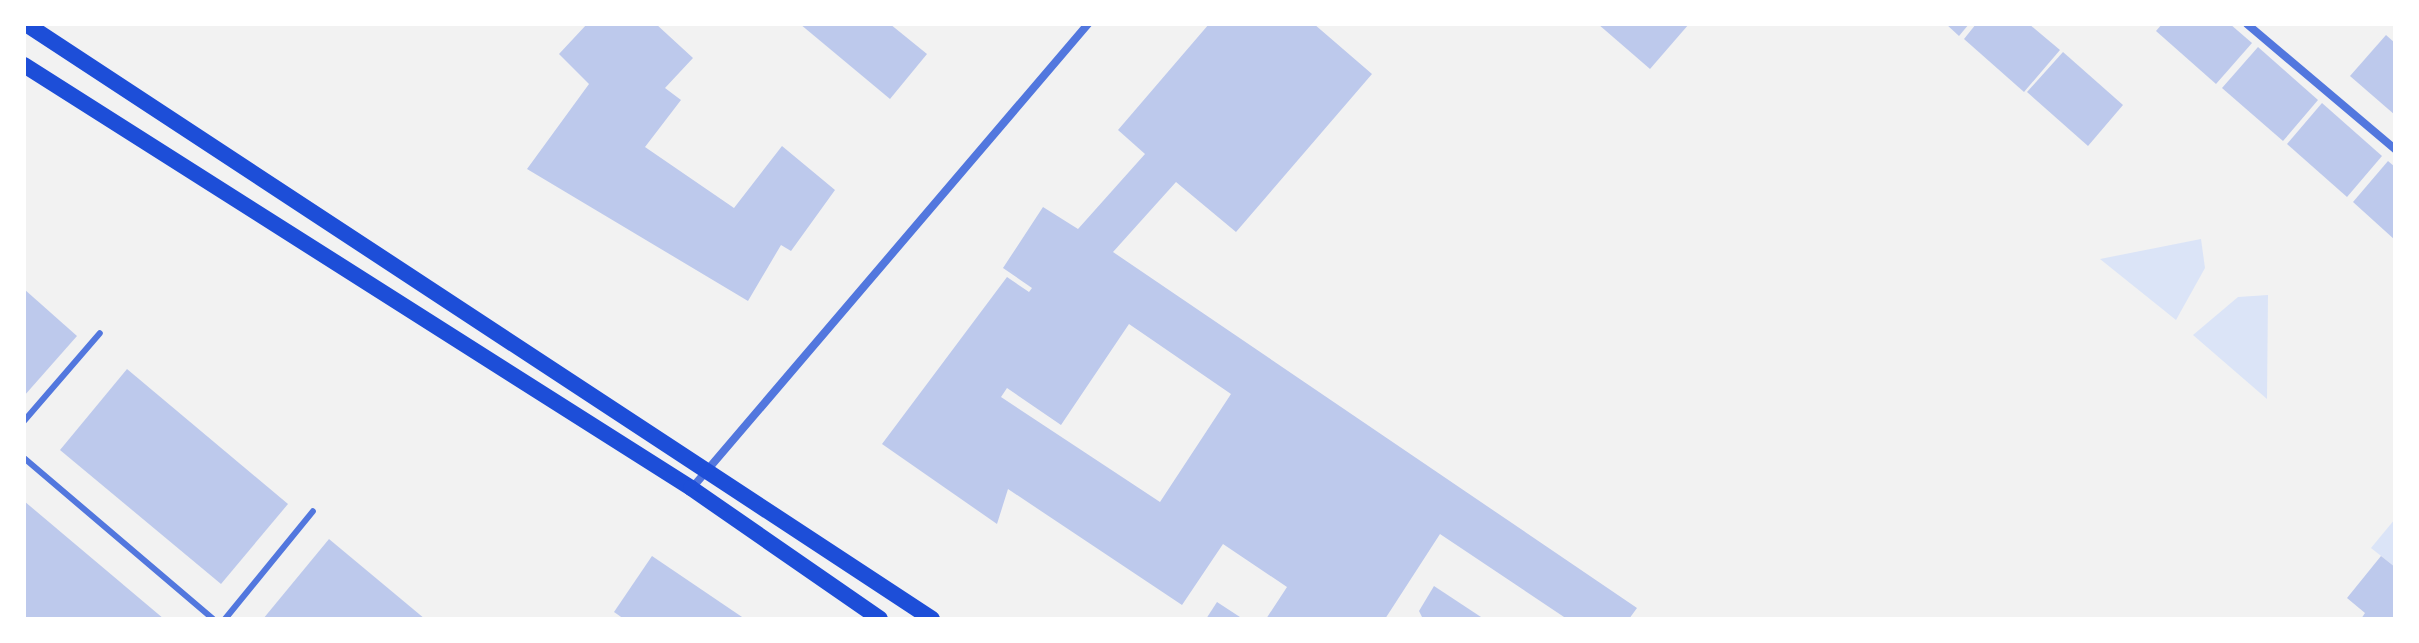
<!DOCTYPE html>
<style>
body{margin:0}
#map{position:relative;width:2419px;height:643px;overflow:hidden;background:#f2f2f2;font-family:"PT Sans",sans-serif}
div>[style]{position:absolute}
.green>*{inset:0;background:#dbe4f7}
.building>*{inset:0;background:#bdc9ec}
.service>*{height:6px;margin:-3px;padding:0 3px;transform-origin:3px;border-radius:3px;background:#5277de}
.minor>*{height:8px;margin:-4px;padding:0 4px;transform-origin:4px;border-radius:4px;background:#5277de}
.secondary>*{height:16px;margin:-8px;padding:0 8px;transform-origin:8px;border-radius:8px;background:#1d4ed8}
span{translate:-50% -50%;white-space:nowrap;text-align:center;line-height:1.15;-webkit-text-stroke:7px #fff;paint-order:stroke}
.frame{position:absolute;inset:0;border:26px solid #fff;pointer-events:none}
</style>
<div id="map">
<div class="green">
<i style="clip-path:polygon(2201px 239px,2205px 268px,2176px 320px,2100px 259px)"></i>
<i style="clip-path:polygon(2268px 295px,2267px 399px,2193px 335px,2238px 297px)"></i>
<i style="clip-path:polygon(2395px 519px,2395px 567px,2371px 548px)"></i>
</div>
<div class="building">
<i style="clip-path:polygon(587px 24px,656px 24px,693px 58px,665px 88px,681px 100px,645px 147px,734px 208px,782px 146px,835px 190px,791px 251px,781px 245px,748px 301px,527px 169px,589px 84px,559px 54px)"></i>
<i style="clip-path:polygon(800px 24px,890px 24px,927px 54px,890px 99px)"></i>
<i style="clip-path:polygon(evenodd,1209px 24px,1314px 24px,1372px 74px,1236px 232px,1176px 182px,1113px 252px,1637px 608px,1629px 619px,1567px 619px,1440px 534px,1385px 619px,1266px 619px,1287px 587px,1223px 544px,1182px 605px,1008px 489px,997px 524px,882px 444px,1007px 277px,1029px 292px,1032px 288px,1003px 268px,1043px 207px,1078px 229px,1145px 154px,1118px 130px,1209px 24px,1129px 324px,1231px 394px,1160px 502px,1001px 397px,1007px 388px,1061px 425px,1129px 324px)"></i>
<i style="clip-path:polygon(1598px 24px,1689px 24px,1650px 69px)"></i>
<i style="clip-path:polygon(1946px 24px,1969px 24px,1959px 36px)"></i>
<i style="clip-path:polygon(1976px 24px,2029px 24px,2060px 50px,2024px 92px,1964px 39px)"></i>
<i style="clip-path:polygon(2162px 24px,2230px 24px,2252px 43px,2216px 84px,2156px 31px)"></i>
<i style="clip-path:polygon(2386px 35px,2395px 43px,2395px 115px,2350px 76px)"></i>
<i style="clip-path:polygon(2258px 47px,2318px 100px,2283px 141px,2222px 88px)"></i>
<i style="clip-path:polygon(2063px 52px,2123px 105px,2088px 146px,2027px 92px)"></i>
<i style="clip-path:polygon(2322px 103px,2382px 156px,2347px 197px,2287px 144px)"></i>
<i style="clip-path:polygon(2388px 161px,2395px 167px,2395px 240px,2353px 202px)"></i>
<i style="clip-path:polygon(24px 289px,77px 336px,24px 396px)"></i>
<i style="clip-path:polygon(127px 369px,288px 504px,221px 584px,60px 450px)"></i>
<i style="clip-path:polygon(24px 501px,164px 619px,24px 619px)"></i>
<i style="clip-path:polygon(329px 539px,425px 619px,263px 619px)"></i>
<i style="clip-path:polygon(652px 556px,745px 619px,624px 619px,614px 612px)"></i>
<i style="clip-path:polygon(2381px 556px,2395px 567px,2395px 619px,2361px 619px,2365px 613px,2347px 598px)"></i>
<i style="clip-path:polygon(1434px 586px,1484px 619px,1423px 619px,1419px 611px)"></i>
<i style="clip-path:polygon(1217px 602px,1243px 619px,1206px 619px)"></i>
</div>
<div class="service">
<i style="left:24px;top:421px;width:116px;rotate:-49.2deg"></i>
<i style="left:24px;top:458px;width:248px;rotate:40.4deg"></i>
<i style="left:225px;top:619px;width:139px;rotate:-50.8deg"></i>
</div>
<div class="minor">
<i style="left:2247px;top:24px;width:194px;rotate:40.2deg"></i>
<i style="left:692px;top:488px;width:610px;rotate:-49.52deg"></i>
</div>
<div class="secondary">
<i style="left:26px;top:24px;width:1084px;rotate:33.29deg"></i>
<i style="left:24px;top:65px;width:790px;rotate:32.38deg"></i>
<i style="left:691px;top:488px;width:230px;rotate:34.7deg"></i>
</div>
<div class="frame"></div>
</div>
